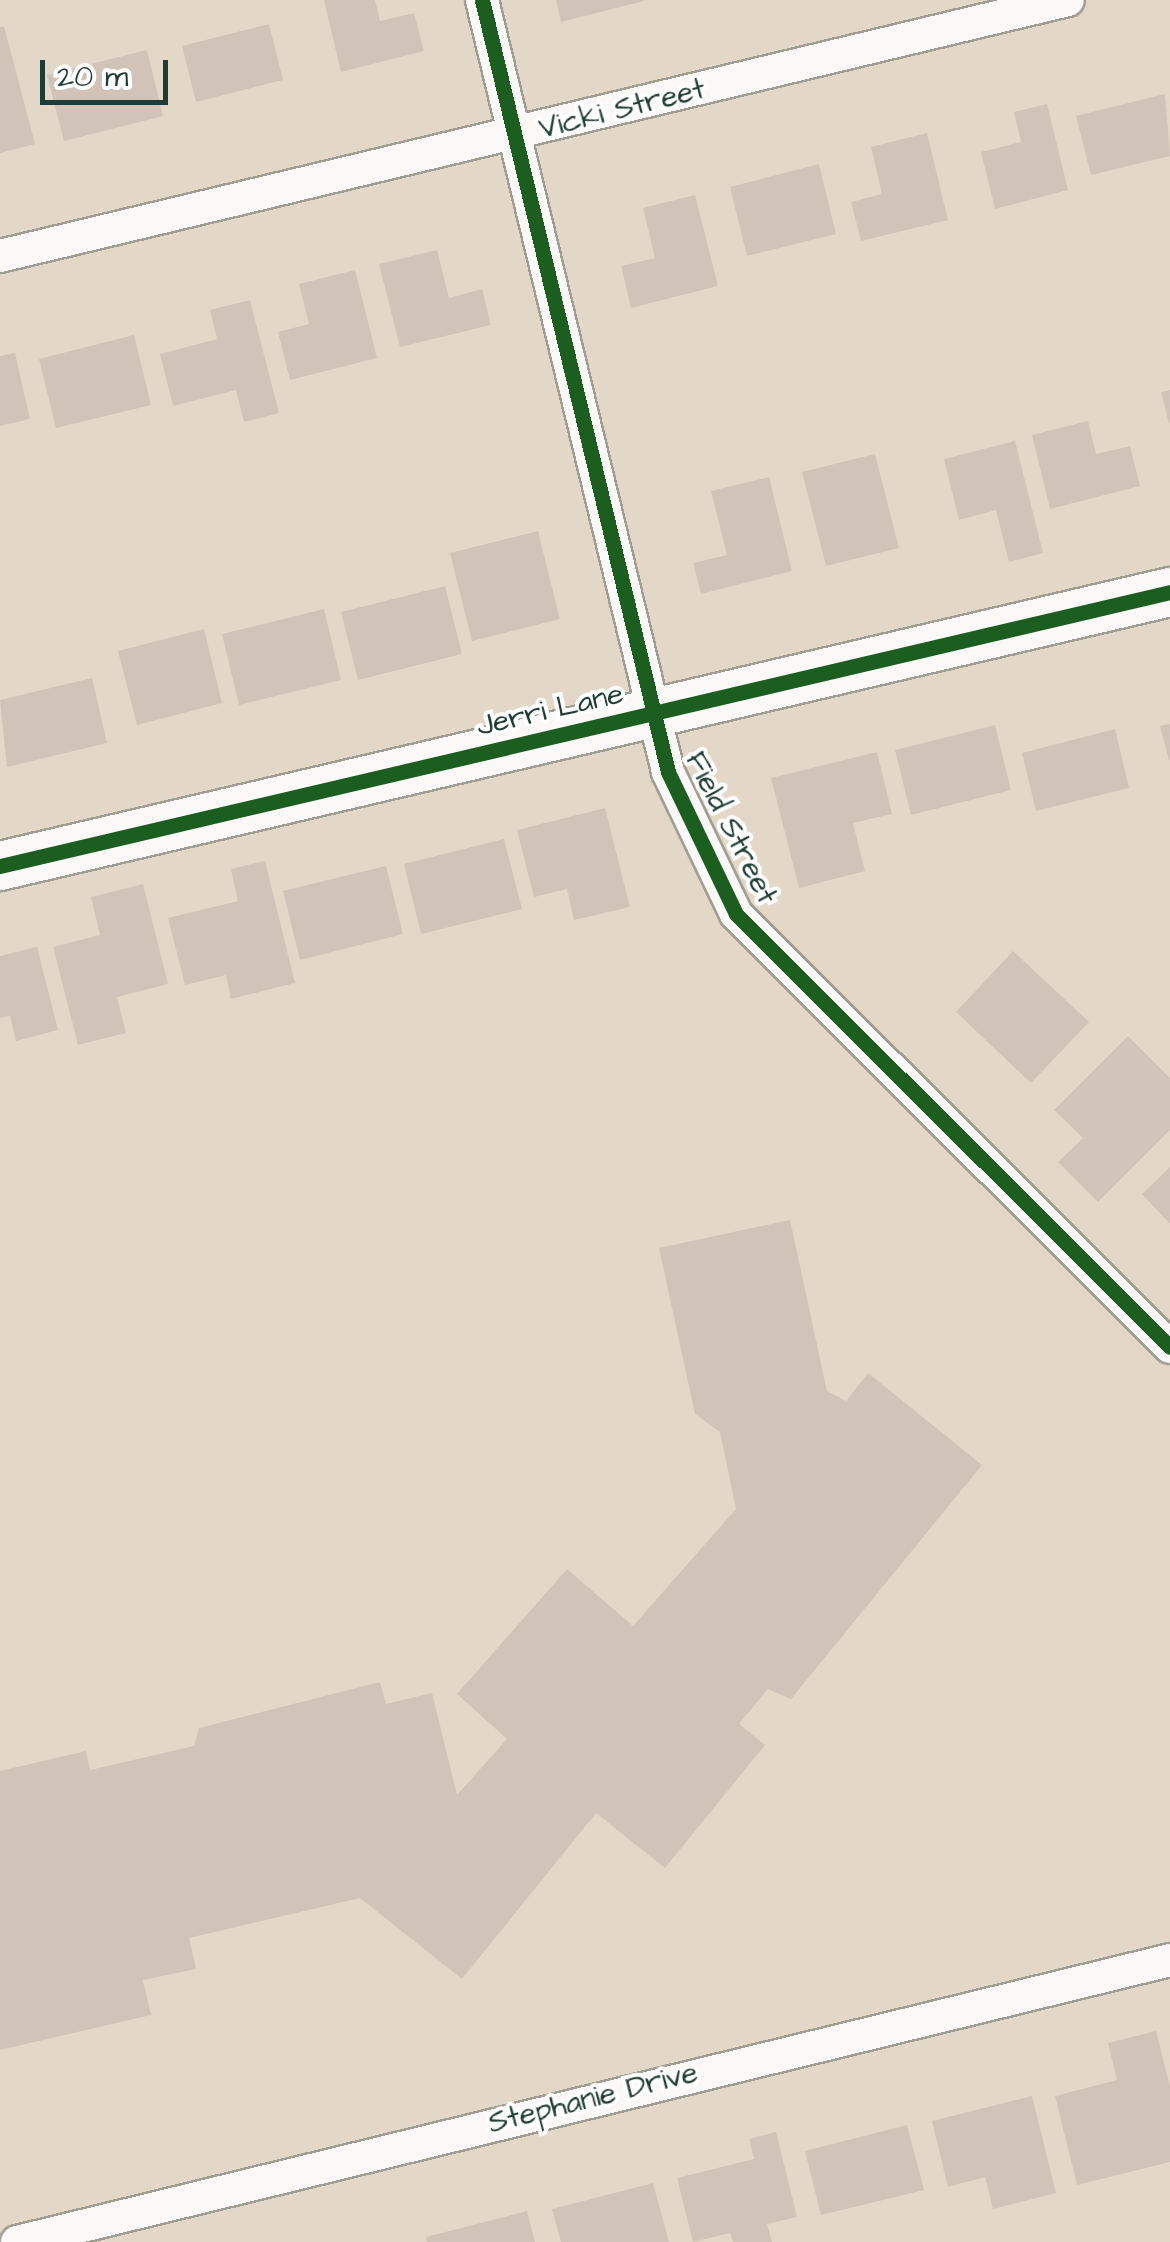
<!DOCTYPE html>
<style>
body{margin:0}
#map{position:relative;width:1170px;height:2242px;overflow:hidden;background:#e3d8c7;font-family:"Architects Daughter",sans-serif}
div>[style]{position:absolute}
.building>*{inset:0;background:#d2c3b9}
.roads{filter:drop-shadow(2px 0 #a09e93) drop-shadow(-2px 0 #a09e93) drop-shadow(0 2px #a09e93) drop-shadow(0 -2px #a09e93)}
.street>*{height:32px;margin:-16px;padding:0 16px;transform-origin:16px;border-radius:16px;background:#fbf9f7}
.secondary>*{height:48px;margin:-24px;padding:0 24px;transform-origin:24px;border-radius:24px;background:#fbf9f7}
.cycleway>*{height:15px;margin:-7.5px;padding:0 7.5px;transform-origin:7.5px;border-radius:7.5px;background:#1b5e20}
span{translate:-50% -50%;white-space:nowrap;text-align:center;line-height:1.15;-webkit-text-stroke:8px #fff;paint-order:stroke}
.street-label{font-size:30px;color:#1f3d34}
.scale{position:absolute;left:40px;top:60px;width:128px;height:45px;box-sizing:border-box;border:5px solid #1f3d34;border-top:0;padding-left:12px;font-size:30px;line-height:35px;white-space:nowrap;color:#1f3d34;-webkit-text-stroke:8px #fff;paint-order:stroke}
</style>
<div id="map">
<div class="building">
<i style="clip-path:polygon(324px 0,375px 0,380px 21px,414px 13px,424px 51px,341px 72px)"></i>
<i style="clip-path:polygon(556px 0,644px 0,644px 1px,561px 22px)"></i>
<i style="clip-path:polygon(269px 24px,283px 80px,196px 102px,182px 46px)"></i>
<i style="clip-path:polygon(4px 26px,35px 144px,0 153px,0 27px)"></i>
<i style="clip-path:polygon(147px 50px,163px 116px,64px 141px,47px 75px)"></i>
<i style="clip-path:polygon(1165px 94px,1170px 156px,1091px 175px,1076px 116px)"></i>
<i style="clip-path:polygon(1047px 104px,1068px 190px,995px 209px,981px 152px,1021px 142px,1014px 112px)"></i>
<i style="clip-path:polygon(927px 133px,948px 220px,861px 241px,851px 202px,882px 194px,871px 147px)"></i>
<i style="clip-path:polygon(819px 164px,836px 234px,747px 256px,730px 187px)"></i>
<i style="clip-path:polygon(695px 195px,718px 286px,631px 308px,621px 266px,655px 258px,643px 208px)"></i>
<i style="clip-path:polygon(437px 250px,449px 298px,482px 289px,491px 325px,400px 347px,379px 264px)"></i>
<i style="clip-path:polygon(355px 270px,377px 358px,290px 380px,278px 332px,309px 324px,299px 284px)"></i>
<i style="clip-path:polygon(250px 300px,279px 413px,244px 422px,236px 390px,173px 406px,160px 354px,217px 339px,210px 310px)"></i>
<i style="clip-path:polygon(134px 335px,151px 405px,56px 428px,39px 359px)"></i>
<i style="clip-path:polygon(15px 353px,30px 419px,0 426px,0 356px)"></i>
<i style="clip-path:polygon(1170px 390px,1170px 422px,1169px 423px,1161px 392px)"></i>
<i style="clip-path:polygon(1088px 421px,1096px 454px,1130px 446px,1140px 486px,1050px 509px,1032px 435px)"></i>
<i style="clip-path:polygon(1015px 441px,1043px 553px,1009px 562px,996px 510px,959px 520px,944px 459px)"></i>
<i style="clip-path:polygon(875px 454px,899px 548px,826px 566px,802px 472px)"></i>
<i style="clip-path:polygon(769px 477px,792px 571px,701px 594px,693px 563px,727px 555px,711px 491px)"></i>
<i style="clip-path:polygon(538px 531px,560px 619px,472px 641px,450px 553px)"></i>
<i style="clip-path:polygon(445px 586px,462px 654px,358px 680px,341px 612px)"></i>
<i style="clip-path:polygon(324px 609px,341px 680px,239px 705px,222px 634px)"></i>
<i style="clip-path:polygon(204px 629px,222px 703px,137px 725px,118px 651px)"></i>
<i style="clip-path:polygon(92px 678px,107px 743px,7px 767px,0 700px)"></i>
<i style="clip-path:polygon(1170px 724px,1170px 760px,1169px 760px,1160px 726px)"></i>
<i style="clip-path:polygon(995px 725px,1011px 790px,911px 815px,895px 750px)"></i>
<i style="clip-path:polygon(1115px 729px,1129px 788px,1036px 811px,1022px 753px)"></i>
<i style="clip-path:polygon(877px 752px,892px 814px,853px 823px,865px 871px,799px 888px,771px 778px)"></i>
<i style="clip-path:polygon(605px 808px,630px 907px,574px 920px,567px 889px,534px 897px,517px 830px)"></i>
<i style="clip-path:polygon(504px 839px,522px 909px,421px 934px,404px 864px)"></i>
<i style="clip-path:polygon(265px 861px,295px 983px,231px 999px,226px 975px,185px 985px,168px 918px,238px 901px,231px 869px)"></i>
<i style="clip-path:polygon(386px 866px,403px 934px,300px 960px,283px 891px)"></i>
<i style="clip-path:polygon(143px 884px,168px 984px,117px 997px,126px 1033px,78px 1045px,53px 947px,100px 935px,91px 897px)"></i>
<i style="clip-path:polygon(37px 947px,58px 1030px,16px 1041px,10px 1016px,0 1018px,0 956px)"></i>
<i style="clip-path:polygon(1013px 951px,1089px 1022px,1031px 1083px,956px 1012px)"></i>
<i style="clip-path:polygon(1128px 1036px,1170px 1078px,1170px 1130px,1098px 1202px,1058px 1162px,1083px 1138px,1054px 1110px)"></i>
<i style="clip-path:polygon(1170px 1167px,1170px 1224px,1142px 1194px)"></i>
<i style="clip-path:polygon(790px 1220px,827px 1391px,846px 1401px,868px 1373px,982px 1465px,791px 1699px,768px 1689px,739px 1724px,765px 1745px,665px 1868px,596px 1813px,462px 1979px,360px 1898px,189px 1938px,196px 1969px,143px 1980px,151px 2015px,0 2050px,0 1771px,86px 1751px,90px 1770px,194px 1746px,199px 1728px,380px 1682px,386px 1704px,432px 1693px,457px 1795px,507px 1739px,457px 1694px,567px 1569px,633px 1626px,736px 1509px,720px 1432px,695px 1414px,659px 1248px)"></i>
<i style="clip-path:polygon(1156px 2031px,1170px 2087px,1170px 2162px,1077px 2185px,1055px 2096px,1117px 2080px,1108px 2043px)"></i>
<i style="clip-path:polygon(1032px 2096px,1056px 2193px,993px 2209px,985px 2177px,948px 2187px,932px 2121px)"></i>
<i style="clip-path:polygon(907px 2125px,924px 2190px,821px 2215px,805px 2151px)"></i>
<i style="clip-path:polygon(776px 2132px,797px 2217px,767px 2224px,772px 2242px,733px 2242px,730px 2233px,693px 2242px,677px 2178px,754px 2159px,749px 2139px)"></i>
<i style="clip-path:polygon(653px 2183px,669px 2242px,561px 2242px,552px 2209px)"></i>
<i style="clip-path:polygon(527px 2211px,535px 2242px,427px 2242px,426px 2237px)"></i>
</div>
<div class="roads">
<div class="street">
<i style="left:482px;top:0;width:794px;rotate:76.45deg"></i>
<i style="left:668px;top:772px;width:157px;rotate:64.4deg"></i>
<i style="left:736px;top:914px;width:613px;rotate:44.93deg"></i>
<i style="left:0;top:256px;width:1098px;rotate:-13.48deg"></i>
<i style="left:17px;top:2242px;width:1187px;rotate:-13.74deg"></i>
</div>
<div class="secondary">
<i style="left:0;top:866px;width:1202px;rotate:-13.18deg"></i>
</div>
</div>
<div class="cycleway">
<i style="left:482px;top:0;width:794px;rotate:76.45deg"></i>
<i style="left:668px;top:772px;width:157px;rotate:64.4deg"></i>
<i style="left:736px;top:914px;width:613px;rotate:44.93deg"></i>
<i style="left:0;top:866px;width:1202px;rotate:-13.18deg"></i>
</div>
<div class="street-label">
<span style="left:622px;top:109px;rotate:-14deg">Vicki Street</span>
<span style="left:550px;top:710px;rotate:-13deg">Jerri Lane</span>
<span style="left:731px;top:828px;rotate:63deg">Field Street</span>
<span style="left:593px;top:2098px;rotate:-14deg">Stephanie Drive</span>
</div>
<div class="scale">20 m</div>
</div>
